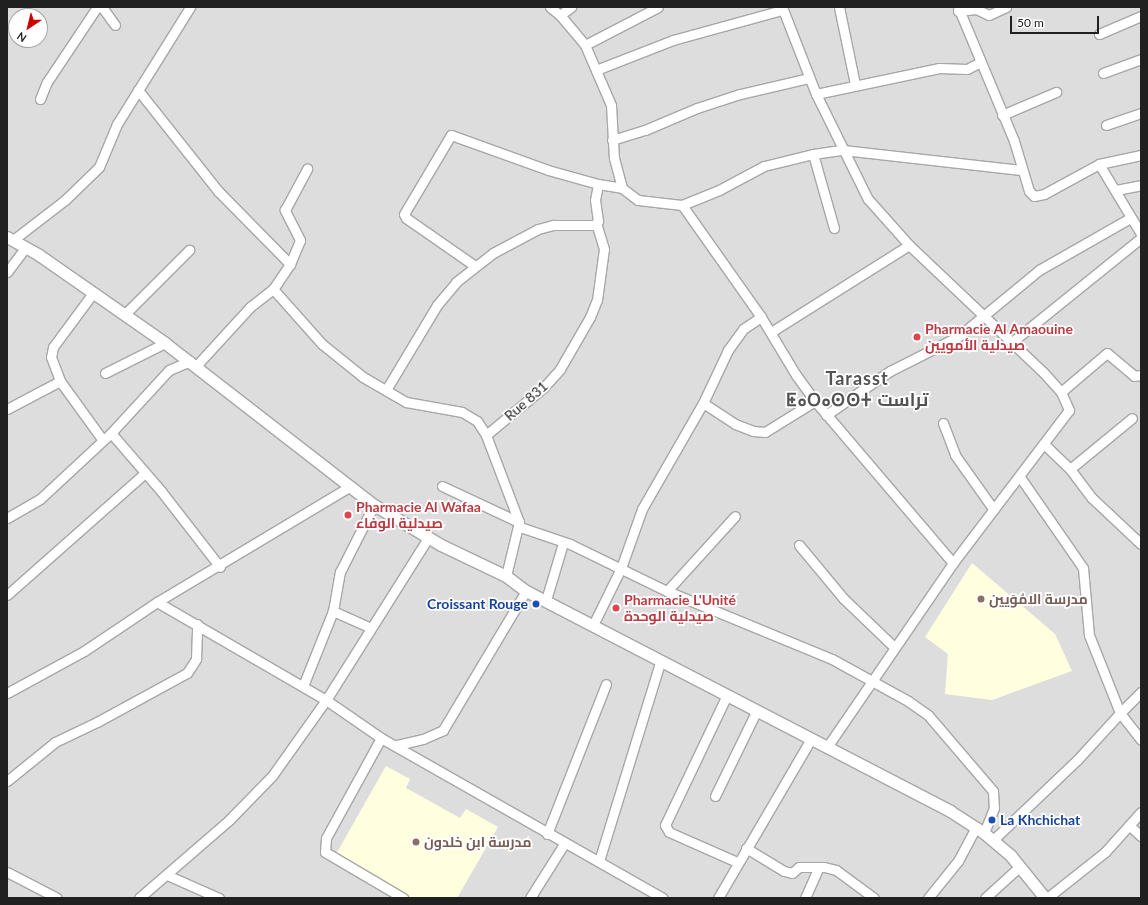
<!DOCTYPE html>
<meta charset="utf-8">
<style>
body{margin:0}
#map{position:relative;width:1148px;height:905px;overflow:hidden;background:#f0ede6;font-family:Lato,Cairo,"Noto Sans Tifinagh",sans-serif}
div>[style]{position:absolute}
.residential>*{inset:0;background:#dedddd}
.education>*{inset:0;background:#ffffe0}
.roads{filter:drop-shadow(1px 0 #a7a7a7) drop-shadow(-1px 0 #a7a7a7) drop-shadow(0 1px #a7a7a7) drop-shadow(0 -1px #a7a7a7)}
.minor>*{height:9px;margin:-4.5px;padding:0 4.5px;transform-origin:4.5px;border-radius:4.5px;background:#fff}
.tertiary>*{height:11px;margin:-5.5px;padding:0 5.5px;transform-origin:5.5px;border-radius:5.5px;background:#fff}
.dots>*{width:11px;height:11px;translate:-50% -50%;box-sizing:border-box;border:2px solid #fff;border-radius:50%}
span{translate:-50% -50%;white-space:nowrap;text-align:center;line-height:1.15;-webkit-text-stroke:3.5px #fff;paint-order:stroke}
.health-label{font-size:14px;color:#be3a42;font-weight:700}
.left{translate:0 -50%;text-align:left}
.street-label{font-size:14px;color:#202020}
.education-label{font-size:14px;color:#785e54;font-weight:700}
.transit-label{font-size:14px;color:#164399;font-weight:700}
.right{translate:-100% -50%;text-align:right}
.district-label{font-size:18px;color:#535353;font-weight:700;letter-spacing:1px}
.frame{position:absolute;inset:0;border:8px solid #202020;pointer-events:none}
.north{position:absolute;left:8px;top:8px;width:40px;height:40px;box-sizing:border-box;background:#fff;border:1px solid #a6a6a6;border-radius:50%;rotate:215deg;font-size:11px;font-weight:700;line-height:16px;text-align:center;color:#202020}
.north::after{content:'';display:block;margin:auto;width:14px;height:18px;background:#ce0101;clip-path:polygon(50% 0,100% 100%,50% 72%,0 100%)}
.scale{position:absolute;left:1010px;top:16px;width:89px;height:18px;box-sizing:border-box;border:2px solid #202020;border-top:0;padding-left:5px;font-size:12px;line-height:14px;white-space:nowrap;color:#202020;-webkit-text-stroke:3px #fff;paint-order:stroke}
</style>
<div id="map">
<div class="residential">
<i style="clip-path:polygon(evenodd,7px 7px,1141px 7px,1141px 898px,7px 898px,7px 7px,16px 16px,40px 16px,40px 40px,16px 40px,16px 16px)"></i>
</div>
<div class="education">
<i style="clip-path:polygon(972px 563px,1055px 634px,1072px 671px,992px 700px,945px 694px,948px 654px,925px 637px)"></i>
<i style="clip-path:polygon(386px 766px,410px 779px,406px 788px,460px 818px,466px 809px,498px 827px,457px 898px,406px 898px,335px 856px)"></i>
</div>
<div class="roads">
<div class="minor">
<i style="left:102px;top:7px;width:22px;rotate:54deg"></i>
<i style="left:550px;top:7px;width:13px;rotate:39deg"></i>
<i style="left:560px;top:15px;width:39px;rotate:50deg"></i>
<i style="left:585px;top:45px;width:65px;rotate:66.6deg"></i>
<i style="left:611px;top:105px;width:53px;rotate:86.8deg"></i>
<i style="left:614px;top:158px;width:31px;rotate:75deg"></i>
<i style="left:622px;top:188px;width:20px;rotate:37deg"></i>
<i style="left:638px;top:200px;width:44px;rotate:6.5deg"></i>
<i style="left:682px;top:205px;width:40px;rotate:-22deg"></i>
<i style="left:719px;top:190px;width:51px;rotate:-28.1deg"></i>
<i style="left:764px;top:166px;width:50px;rotate:-13.8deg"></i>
<i style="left:813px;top:154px;width:30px;rotate:-8deg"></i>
<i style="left:843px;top:150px;width:179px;rotate:6.4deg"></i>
<i style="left:782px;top:7px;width:93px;rotate:68.7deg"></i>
<i style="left:816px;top:94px;width:117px;rotate:63.7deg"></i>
<i style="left:868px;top:199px;width:62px;rotate:48.3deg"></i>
<i style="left:909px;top:245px;width:185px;rotate:43.5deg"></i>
<i style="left:1043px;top:372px;width:27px;rotate:48deg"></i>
<i style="left:1061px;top:392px;width:20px;rotate:66deg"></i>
<i style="left:1069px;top:410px;width:192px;rotate:127.2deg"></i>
<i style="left:953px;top:563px;width:223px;rotate:124.4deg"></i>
<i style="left:839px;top:7px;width:79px;rotate:78.3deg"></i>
<i style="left:958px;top:7px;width:145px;rotate:67.3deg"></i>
<i style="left:1014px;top:141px;width:52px;rotate:73.3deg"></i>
<i style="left:1029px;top:191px;width:7px;rotate:45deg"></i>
<i style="left:1034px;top:196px;width:10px;rotate:-11deg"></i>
<i style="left:1044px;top:194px;width:63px;rotate:-28.6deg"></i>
<i style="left:1099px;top:164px;width:82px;rotate:59deg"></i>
<i style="left:958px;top:11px;width:18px;rotate:-6deg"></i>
<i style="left:976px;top:9px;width:14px;rotate:25deg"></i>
<i style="left:989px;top:15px;width:19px;rotate:-25deg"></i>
<i style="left:560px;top:15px;width:14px;rotate:-36deg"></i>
<i style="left:1099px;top:34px;width:46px;rotate:-23.2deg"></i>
<i style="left:585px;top:45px;width:82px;rotate:-27.5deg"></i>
<i style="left:596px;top:70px;width:83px;rotate:-21.3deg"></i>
<i style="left:673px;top:40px;width:113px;rotate:-15.4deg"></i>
<i style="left:1103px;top:73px;width:40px;rotate:-20.2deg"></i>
<i style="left:138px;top:90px;width:129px;rotate:51.6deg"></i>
<i style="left:218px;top:191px;width:103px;rotate:45.4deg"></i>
<i style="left:290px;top:264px;width:30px;rotate:124deg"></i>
<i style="left:816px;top:94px;width:126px;rotate:-11.9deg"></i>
<i style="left:939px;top:68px;width:28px;rotate:2deg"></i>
<i style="left:967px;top:69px;width:13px;rotate:-27deg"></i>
<i style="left:40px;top:99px;width:18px;rotate:-68deg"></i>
<i style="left:47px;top:82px;width:90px;rotate:-56.3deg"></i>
<i style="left:1002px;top:115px;width:59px;rotate:-23.1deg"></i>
<i style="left:1106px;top:125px;width:37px;rotate:-19deg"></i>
<i style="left:612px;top:140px;width:34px;rotate:-17deg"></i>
<i style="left:645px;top:130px;width:56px;rotate:-22.9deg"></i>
<i style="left:697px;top:108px;width:45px;rotate:-18deg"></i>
<i style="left:740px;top:94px;width:71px;rotate:-13.1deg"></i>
<i style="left:813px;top:154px;width:77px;rotate:74.2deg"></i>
<i style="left:1099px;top:164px;width:43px;rotate:-12.1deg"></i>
<i style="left:1116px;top:190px;width:25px;rotate:-11deg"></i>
<i style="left:682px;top:205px;width:137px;rotate:54.8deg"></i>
<i style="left:761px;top:317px;width:68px;rotate:58.9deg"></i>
<i style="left:796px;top:375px;width:32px;rotate:54deg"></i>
<i style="left:815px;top:401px;width:213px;rotate:49.6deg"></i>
<i style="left:13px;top:240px;width:66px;rotate:-37.6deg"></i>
<i style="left:65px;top:200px;width:47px;rotate:-44.1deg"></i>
<i style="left:99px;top:167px;width:47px;rotate:-67.3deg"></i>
<i style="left:117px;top:124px;width:138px;rotate:-58deg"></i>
<i style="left:290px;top:264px;width:26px;rotate:-67deg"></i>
<i style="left:300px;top:240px;width:34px;rotate:-117deg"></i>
<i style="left:285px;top:210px;width:47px;rotate:-61.8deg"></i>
<i style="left:475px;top:266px;width:84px;rotate:-145.2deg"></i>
<i style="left:406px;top:218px;width:4px;rotate:-117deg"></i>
<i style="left:404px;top:214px;width:92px;rotate:-59.3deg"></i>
<i style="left:451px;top:135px;width:103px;rotate:19.8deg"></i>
<i style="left:548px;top:170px;width:52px;rotate:15.6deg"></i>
<i style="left:7px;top:272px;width:31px;rotate:-53deg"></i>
<i style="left:93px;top:293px;width:67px;rotate:126.5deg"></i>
<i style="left:53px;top:347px;width:10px;rotate:101deg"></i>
<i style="left:51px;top:357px;width:26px;rotate:69deg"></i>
<i style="left:60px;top:381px;width:72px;rotate:54.1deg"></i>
<i style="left:125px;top:314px;width:91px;rotate:-45deg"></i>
<i style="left:771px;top:332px;width:163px;rotate:-32.2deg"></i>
<i style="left:1012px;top:342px;width:166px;rotate:-38.9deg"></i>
<i style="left:196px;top:366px;width:80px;rotate:-47.5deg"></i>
<i style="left:250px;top:307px;width:29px;rotate:-38deg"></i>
<i style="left:273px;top:289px;width:74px;rotate:48.3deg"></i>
<i style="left:322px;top:344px;width:53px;rotate:38.8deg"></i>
<i style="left:363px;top:377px;width:50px;rotate:30.2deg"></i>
<i style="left:406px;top:402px;width:57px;rotate:10.1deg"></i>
<i style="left:462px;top:412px;width:17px;rotate:31deg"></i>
<i style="left:477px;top:421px;width:17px;rotate:57deg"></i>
<i style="left:105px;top:373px;width:67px;rotate:-26.6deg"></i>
<i style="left:386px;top:390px;width:99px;rotate:-59deg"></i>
<i style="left:437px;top:305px;width:30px;rotate:-50deg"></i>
<i style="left:456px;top:282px;width:47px;rotate:-38.1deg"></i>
<i style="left:493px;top:253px;width:51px;rotate:-28.1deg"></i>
<i style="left:538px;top:229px;width:16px;rotate:-15deg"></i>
<i style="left:553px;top:225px;width:41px"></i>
<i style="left:594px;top:225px;width:6px;rotate:-45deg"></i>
<i style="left:598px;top:221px;width:21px;rotate:-98deg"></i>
<i style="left:595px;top:200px;width:16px;rotate:-79deg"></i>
<i style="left:598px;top:184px;width:24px;rotate:9deg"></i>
<i style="left:1061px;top:392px;width:60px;rotate:-40.3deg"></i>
<i style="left:1107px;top:353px;width:35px;rotate:40deg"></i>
<i style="left:1134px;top:376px;width:7px;rotate:-8deg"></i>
<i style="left:703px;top:403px;width:38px;rotate:33deg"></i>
<i style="left:735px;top:424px;width:19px;rotate:21deg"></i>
<i style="left:753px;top:431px;width:12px;rotate:5deg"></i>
<i style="left:765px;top:432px;width:59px;rotate:-31.8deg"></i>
<i style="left:7px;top:409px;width:60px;rotate:-27.8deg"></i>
<i style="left:826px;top:415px;width:78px;rotate:-34.5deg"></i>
<i style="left:890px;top:371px;width:77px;rotate:-26.9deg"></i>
<i style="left:959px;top:336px;width:104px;rotate:-39.5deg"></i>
<i style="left:1039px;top:270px;width:105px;rotate:-29.7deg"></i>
<i style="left:943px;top:423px;width:34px;rotate:69deg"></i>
<i style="left:955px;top:455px;width:67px;rotate:54.7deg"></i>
<i style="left:111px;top:433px;width:77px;rotate:49.2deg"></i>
<i style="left:161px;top:491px;width:96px;rotate:52.2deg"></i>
<i style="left:1044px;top:444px;width:36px;rotate:44deg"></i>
<i style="left:1070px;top:469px;width:80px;rotate:-39.4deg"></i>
<i style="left:1070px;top:469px;width:36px;rotate:53deg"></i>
<i style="left:1092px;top:498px;width:67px;rotate:43.2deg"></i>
<i style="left:1020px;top:477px;width:111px;rotate:55.3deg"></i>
<i style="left:1083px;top:568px;width:67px;rotate:84.9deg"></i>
<i style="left:1089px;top:635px;width:84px;rotate:68.3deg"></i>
<i style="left:1120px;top:713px;width:30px;rotate:-45deg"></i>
<i style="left:442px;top:486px;width:85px;rotate:25.1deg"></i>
<i style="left:7px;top:518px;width:38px;rotate:-30deg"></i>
<i style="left:40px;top:499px;width:97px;rotate:-42.9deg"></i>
<i style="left:111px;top:433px;width:86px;rotate:-47.4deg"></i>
<i style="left:169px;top:370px;width:23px;rotate:-23deg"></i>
<i style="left:520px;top:527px;width:53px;rotate:18.8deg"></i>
<i style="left:570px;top:544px;width:108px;rotate:25.9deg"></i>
<i style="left:667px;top:591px;width:178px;rotate:22.4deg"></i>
<i style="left:832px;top:659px;width:87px;rotate:28.9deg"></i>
<i style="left:908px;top:701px;width:24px;rotate:35deg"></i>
<i style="left:928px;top:715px;width:100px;rotate:49.5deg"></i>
<i style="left:993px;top:791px;width:17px;rotate:87deg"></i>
<i style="left:994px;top:808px;width:27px;rotate:112deg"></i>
<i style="left:799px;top:545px;width:70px;rotate:50.2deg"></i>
<i style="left:844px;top:599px;width:69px;rotate:43.8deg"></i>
<i style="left:506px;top:576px;width:56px;rotate:-76.5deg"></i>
<i style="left:519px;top:522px;width:93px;rotate:-110.8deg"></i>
<i style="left:486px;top:435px;width:75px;rotate:-39.6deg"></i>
<i style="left:544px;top:387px;width:24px;rotate:-48deg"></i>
<i style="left:560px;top:369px;width:60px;rotate:-60deg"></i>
<i style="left:590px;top:317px;width:18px;rotate:-68deg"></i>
<i style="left:597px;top:300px;width:51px;rotate:-82.2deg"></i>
<i style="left:604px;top:249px;width:27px;rotate:-107deg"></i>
<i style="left:667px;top:591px;width:101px;rotate:-47.8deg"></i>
<i style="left:7px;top:595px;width:184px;rotate:-41.5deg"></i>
<i style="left:546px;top:600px;width:59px;rotate:-73.4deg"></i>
<i style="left:157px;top:602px;width:195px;rotate:30.1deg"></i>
<i style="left:326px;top:700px;width:67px;rotate:34.6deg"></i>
<i style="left:381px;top:738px;width:324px;rotate:29.6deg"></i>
<i style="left:593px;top:625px;width:64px;rotate:-63.8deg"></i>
<i style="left:621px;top:568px;width:63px;rotate:-70.4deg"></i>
<i style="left:642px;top:509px;width:122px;rotate:-60.1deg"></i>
<i style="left:703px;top:403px;width:59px;rotate:-64.7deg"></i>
<i style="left:728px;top:350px;width:26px;rotate:-54deg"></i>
<i style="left:743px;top:329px;width:22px;rotate:-34deg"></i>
<i style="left:371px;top:628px;width:42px;rotate:-155.9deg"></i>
<i style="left:333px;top:611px;width:40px;rotate:-80deg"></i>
<i style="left:340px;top:572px;width:75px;rotate:-63.1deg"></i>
<i style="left:303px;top:686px;width:81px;rotate:-68.2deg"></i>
<i style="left:7px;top:693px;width:88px;rotate:-28.6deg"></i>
<i style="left:84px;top:651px;width:88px;rotate:-33.9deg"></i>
<i style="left:157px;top:602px;width:226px;rotate:-30.9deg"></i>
<i style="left:727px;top:695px;width:144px;rotate:115.5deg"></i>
<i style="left:665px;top:825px;width:8px;rotate:60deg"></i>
<i style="left:669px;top:832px;width:74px;rotate:23.8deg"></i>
<i style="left:381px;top:738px;width:114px;rotate:118.8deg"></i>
<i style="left:326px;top:838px;width:14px;rotate:94deg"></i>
<i style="left:325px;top:852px;width:91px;rotate:30.5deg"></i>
<i style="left:397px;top:745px;width:27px;rotate:-13deg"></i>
<i style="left:423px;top:739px;width:22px;rotate:-24deg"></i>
<i style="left:443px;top:730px;width:162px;rotate:-59.2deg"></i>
<i style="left:7px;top:781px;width:62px;rotate:-39.1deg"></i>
<i style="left:55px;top:742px;width:47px;rotate:-25.5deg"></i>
<i style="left:97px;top:722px;width:102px;rotate:-28.6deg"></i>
<i style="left:187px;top:673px;width:17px;rotate:-57deg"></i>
<i style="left:196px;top:659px;width:35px;rotate:-88deg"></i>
<i style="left:715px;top:796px;width:96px;rotate:-64deg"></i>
<i style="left:1129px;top:825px;width:16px;rotate:43deg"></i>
<i style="left:547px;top:834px;width:161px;rotate:-68.5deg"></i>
<i style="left:993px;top:840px;width:117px;rotate:-43.6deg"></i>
<i style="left:1078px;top:759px;width:62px;rotate:-47.6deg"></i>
<i style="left:1120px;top:713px;width:34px;rotate:52deg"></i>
<i style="left:746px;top:848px;width:44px;rotate:31.2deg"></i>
<i style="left:784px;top:871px;width:8px;rotate:14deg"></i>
<i style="left:792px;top:873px;width:9px;rotate:-41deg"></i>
<i style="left:799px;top:867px;width:25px"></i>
<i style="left:824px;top:867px;width:12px;rotate:14deg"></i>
<i style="left:836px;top:870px;width:47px;rotate:36.4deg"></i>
<i style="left:599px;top:861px;width:210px;rotate:-72.9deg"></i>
<i style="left:7px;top:872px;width:56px;rotate:27.5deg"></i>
<i style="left:167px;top:875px;width:57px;rotate:23.9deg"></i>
<i style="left:139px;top:898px;width:119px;rotate:-40.9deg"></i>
<i style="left:229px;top:820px;width:62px;rotate:-45.7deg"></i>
<i style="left:272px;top:776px;width:93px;rotate:-54.6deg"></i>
<i style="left:326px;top:700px;width:191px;rotate:-57.8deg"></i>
<i style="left:530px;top:898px;width:64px;rotate:-57.8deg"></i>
<i style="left:718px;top:898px;width:184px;rotate:-59.7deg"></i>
<i style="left:805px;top:898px;width:32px;rotate:-66deg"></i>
<i style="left:928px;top:898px;width:48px;rotate:-51deg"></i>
<i style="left:958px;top:861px;width:38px;rotate:-62deg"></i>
<i style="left:985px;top:898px;width:47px;rotate:-42.4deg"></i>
<i style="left:1047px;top:898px;width:74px;rotate:-38.4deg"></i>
<i style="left:1105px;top:852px;width:54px;rotate:-48deg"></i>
</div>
<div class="tertiary">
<i style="left:7px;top:237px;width:37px;rotate:29deg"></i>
<i style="left:39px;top:255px;width:154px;rotate:34.9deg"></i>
<i style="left:165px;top:343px;width:264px;rotate:37.8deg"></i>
<i style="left:374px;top:505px;width:78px;rotate:30.8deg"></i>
<i style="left:441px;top:545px;width:72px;rotate:25.5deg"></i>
<i style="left:506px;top:576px;width:25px;rotate:37deg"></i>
<i style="left:526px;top:591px;width:478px;rotate:27.4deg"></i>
<i style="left:950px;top:811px;width:40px;rotate:32.9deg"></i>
<i style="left:984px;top:833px;width:35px;rotate:40deg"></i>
<i style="left:1011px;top:856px;width:54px;rotate:51deg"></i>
</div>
</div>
<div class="dots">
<i style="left:917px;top:337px;background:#e0444e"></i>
<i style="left:348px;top:515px;background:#e0444e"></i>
<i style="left:981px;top:599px;background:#8d6e63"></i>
<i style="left:536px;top:604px;background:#1a4fb4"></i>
<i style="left:616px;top:608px;background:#e0444e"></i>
<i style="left:992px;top:820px;background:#1a4fb4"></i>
<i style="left:416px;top:842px;background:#8d6e63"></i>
</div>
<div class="health-label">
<span class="left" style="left:925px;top:337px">Pharmacie Al Amaouine<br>صيدلية الأمويين</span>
<span class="left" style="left:356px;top:515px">Pharmacie Al Wafaa<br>صيدلية الوفاء</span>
<span class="left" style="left:624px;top:608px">Pharmacie L'Unité<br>صيدلية الوحدة</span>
</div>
<div class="street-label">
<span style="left:526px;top:401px;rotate:-41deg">Rue 831</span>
</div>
<div class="education-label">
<span class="left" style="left:989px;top:599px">مدرسة الامُوَيين</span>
<span class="left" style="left:424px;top:842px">مدرسة ابن خلدون</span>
</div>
<div class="transit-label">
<span class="right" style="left:528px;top:604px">Croissant Rouge</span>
<span class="left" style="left:1000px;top:820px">La Khchichat</span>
</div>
<div class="district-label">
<span style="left:857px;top:389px">Tarasst<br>ⵟⴰⵔⴰⵙⵙⵜ تراست</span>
</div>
<div class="frame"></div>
<div class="north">N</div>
<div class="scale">50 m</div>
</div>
